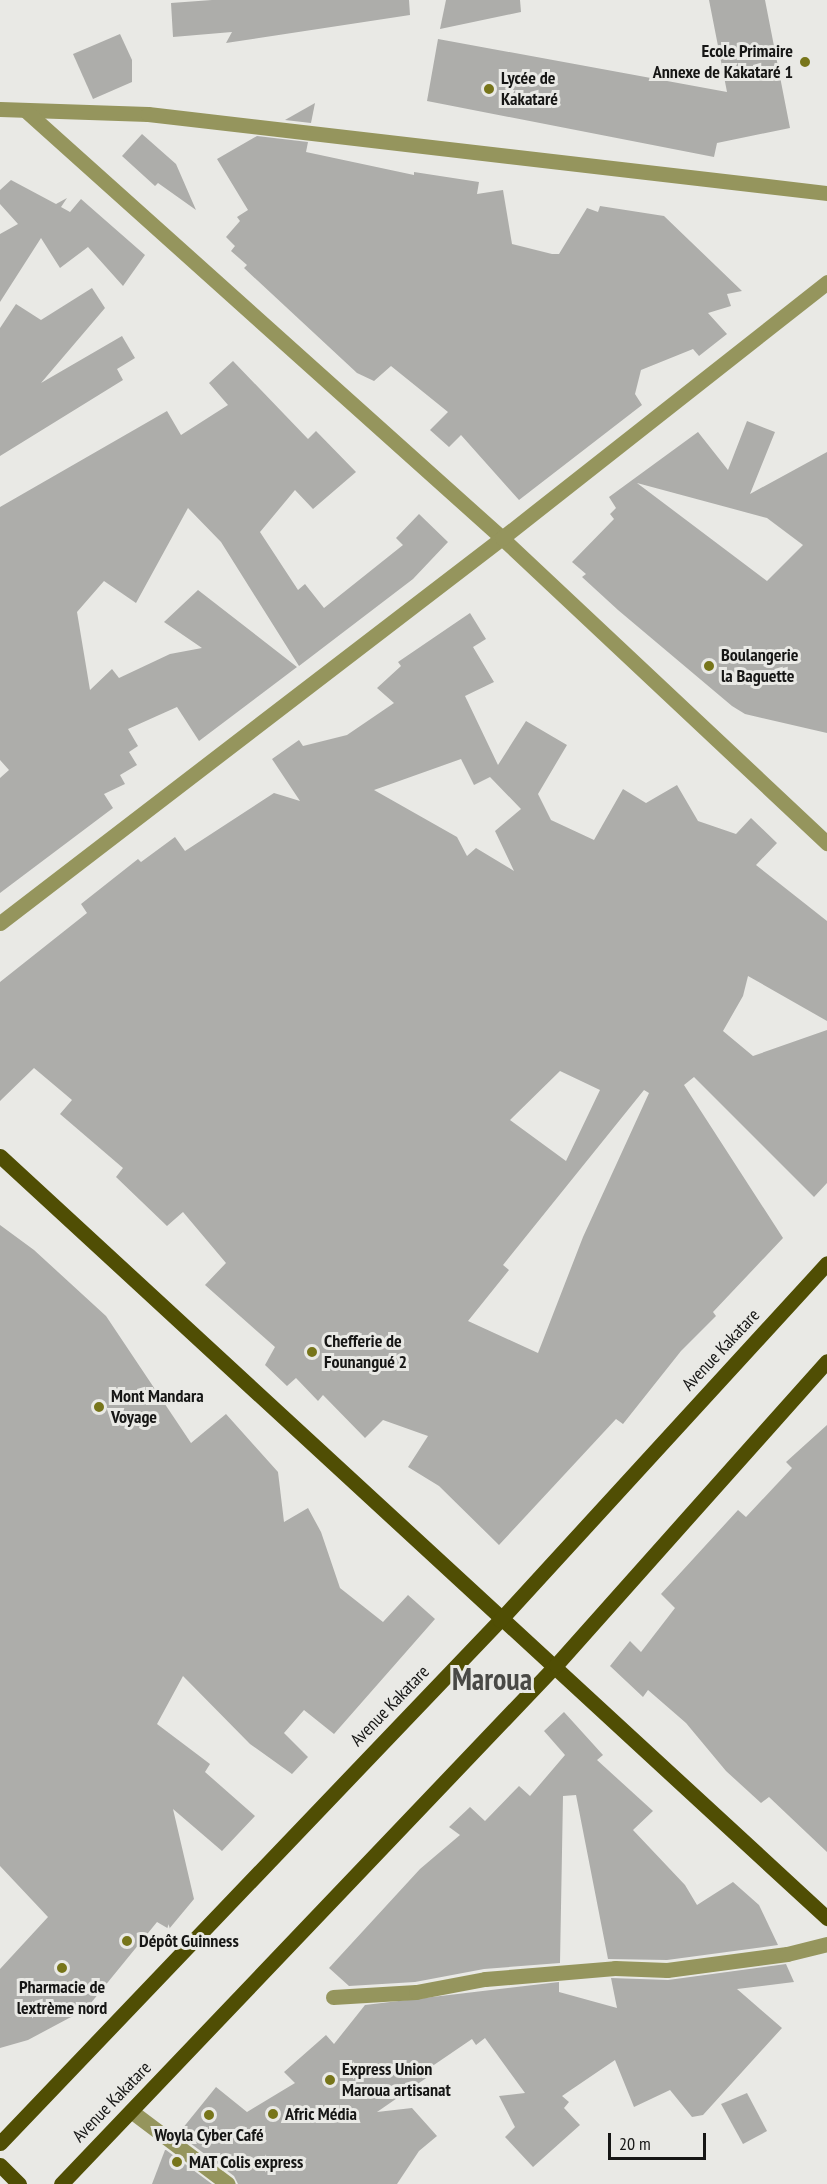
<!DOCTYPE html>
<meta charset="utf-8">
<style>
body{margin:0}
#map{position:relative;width:827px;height:2184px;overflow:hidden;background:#e9e9e5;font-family:"PT Sans Narrow",sans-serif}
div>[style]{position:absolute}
.building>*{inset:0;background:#adadaa}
.minor>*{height:15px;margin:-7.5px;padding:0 7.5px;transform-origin:7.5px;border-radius:7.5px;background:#95955d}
.major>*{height:15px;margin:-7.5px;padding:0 7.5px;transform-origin:7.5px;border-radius:7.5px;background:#504e04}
.dots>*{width:16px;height:16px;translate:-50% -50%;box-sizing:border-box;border:3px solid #e9e9e5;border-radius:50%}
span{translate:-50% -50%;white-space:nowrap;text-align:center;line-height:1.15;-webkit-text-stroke:6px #e9e9e5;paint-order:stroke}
.poi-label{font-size:18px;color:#161615;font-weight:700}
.right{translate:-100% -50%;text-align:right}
.left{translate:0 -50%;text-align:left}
.street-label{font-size:18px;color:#161615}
.town-label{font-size:30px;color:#494946;font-weight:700}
.scale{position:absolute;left:608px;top:2133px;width:98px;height:27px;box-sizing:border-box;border:3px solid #161615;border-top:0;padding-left:8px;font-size:18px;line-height:21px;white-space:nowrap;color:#161615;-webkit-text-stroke:4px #e9e9e5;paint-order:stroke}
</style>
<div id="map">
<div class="building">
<i style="clip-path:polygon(212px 0,409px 0,410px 15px,226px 43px,232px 32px,173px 37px,171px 3px)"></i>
<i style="clip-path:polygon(446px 0,520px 0,521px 12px,440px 29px)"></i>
<i style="clip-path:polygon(709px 0,765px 0,790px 128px,717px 143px,714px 157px,427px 101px,438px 39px,727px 92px)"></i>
<i style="clip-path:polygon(120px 34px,132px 60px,132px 82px,93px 99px,73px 54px)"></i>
<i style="clip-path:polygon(315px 103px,311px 123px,285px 120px)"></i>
<i style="clip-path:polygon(142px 134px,176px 164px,196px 210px,158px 183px,155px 186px,122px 156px)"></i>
<i style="clip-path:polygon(257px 136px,308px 142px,306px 152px,414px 175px,414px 172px,479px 182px,477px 194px,503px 190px,512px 244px,552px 254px,559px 254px,587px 208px,598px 212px,600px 206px,664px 216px,742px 291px,727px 294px,731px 306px,708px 313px,727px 334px,699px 356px,693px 349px,641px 370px,635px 394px,642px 405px,519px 500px,461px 435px,449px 447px,430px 430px,448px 412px,391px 366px,374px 381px,357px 373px,244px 268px,247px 265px,231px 251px,235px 246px,226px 237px,240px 221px,237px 217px,248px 210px,217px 159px)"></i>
<i style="clip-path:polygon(11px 180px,56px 204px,67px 198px,61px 207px,70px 212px,81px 199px,145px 255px,123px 286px,88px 247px,60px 268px,41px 238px,0 302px,0 234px,18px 224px,0 204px,0 190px)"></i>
<i style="clip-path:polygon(92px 288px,105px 308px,41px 383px,122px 336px,135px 358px,117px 369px,123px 380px,0 456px,0 328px,16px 304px,41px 320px)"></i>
<i style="clip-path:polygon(233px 361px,308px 439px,316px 431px,356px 472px,313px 509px,295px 490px,260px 532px,298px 590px,305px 584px,324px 608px,403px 545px,396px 538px,419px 514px,448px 542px,413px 579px,299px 666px,221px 542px,188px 508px,136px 603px,104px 581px,77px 612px,90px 690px,112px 669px,119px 678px,170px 654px,202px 648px,164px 622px,198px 590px,297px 667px,199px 741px,177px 707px,128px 729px,138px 746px,129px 752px,137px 765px,120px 775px,125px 784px,104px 794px,113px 808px,0 893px,0 778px,9px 770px,0 760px,0 507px,167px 411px,181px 435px,228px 405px,209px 383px)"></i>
<i style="clip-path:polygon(evenodd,747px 421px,775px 432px,750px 494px,827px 452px,827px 733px,745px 714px,732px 706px,618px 610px,582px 577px,586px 574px,572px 562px,614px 519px,610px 514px,616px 508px,609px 497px,698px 432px,728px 470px,747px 421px,637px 483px,767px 518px,803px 545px,767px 581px,637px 483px)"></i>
<i style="clip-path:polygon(evenodd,470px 613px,486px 639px,473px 647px,494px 682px,465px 696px,498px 765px,526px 721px,567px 745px,538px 794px,551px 820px,594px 840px,623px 789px,646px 803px,677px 785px,698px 821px,736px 834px,751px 818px,777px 843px,756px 865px,827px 921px,827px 1021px,748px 976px,743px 996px,723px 1031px,753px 1056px,827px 1030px,827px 1183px,814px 1197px,694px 1077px,684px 1085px,783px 1238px,713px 1312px,716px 1316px,681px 1351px,623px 1424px,616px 1419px,499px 1545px,439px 1486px,408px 1467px,428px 1436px,383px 1420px,365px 1438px,323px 1395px,318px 1401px,296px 1378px,287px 1386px,265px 1365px,275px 1347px,205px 1285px,226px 1263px,183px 1212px,167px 1226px,116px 1177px,123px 1168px,60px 1114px,72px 1100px,34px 1068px,0 1101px,0 982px,87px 913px,81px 904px,138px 859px,141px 862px,175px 837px,185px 851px,274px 793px,300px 801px,272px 759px,299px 740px,303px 746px,347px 735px,394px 703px,377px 688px,401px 666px,398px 662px,470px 613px,461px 759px,474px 785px,490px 777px,521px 809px,495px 831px,514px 871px,476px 848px,467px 856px,457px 837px,374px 790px,461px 759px,470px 613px,560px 1071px,600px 1090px,566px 1161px,510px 1120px,560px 1071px,470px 613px,644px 1090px,649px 1093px,583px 1237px,538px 1353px,468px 1321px,509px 1270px,503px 1265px,644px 1090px)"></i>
<i style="clip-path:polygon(0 1225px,34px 1250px,106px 1316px,191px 1443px,226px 1414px,278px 1472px,284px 1522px,308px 1508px,321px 1532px,340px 1588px,383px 1622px,408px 1595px,435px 1619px,334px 1734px,304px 1710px,284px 1733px,308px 1757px,292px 1774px,250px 1744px,183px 1676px,157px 1724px,210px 1764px,205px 1772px,255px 1816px,222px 1851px,173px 1809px,194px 1899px,169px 1929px,157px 1922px,86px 2009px,28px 2040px,0 2048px,0 1969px,48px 1917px,0 1866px)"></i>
<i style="clip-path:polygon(827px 1425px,827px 1852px,769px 1797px,761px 1803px,726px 1771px,686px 1723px,648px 1690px,643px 1697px,610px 1666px,630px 1641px,641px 1652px,675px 1608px,661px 1594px,738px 1510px,746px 1517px,792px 1468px,786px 1462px)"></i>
<i style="clip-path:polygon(564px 1712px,603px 1755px,597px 1760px,653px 1811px,633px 1830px,685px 1885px,697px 1905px,733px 1882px,759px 1905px,778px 1945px,667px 1960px,608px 1959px,576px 1795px,563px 1796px,560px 1963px,484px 1969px,415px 1982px,349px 1986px,329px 1968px,420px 1869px,460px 1835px,449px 1827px,470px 1807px,485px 1821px,519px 1786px,530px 1796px,565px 1755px,544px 1731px)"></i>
<i style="clip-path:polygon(786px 1964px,794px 1982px,737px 1989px,782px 2028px,703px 2115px,692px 2117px,670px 2090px,634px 2107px,615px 2060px,562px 2096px,569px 2102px,564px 2108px,580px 2125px,533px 2167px,505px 2137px,515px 2127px,499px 2096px,525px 2093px,485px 2038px,476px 2045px,472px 2039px,428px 2069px,432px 2074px,377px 2112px,412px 2108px,437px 2136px,419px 2151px,397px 2184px,238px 2184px,234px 2176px,178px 2134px,216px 2087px,247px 2112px,295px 2083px,284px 2072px,326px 2035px,334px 2044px,365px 2005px,559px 1982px,559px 1992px,617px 2008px,611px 1978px,668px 1980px)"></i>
<i style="clip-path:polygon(747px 2093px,767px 2131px,743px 2144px,721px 2104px)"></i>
<i style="clip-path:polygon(165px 2150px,166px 2150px,212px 2184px,152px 2184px)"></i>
</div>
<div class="minor">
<i style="left:0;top:109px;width:148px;rotate:1.9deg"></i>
<i style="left:148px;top:114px;width:684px;rotate:6.64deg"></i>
<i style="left:26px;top:111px;width:639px;rotate:41.89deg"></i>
<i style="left:502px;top:538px;width:446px;rotate:43.2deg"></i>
<i style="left:0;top:923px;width:633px;rotate:-37.49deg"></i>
<i style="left:502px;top:538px;width:414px;rotate:-38.2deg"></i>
<i style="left:333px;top:1997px;width:83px;rotate:-3.4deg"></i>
<i style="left:416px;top:1992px;width:70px;rotate:-10.7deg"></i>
<i style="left:485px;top:1979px;width:130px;rotate:-4.8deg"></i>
<i style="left:615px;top:1968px;width:52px;rotate:2.2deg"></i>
<i style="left:667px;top:1970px;width:121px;rotate:-7.6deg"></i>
<i style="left:787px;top:1954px;width:41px;rotate:-14deg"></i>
<i style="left:131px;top:2111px;width:121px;rotate:37deg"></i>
</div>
<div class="major">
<i style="left:0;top:1156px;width:1125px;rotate:42.66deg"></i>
<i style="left:0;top:2143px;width:724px;rotate:-46.29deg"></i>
<i style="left:500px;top:1620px;width:484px;rotate:-47.5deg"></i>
<i style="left:0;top:2165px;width:27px;rotate:45deg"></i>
<i style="left:61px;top:2184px;width:717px;rotate:-46.36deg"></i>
<i style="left:556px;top:1665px;width:407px;rotate:-48.3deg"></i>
</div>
<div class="dots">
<i style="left:805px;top:62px;background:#77751a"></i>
<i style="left:489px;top:89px;background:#77751a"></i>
<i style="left:709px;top:666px;background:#77751a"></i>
<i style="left:312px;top:1352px;background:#77751a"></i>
<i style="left:99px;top:1407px;background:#77751a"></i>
<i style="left:127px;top:1941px;background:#77751a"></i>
<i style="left:62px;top:1968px;background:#77751a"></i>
<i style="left:330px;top:2080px;background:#77751a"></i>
<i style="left:273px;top:2114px;background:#77751a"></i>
<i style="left:209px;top:2115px;background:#77751a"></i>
<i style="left:177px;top:2162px;background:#77751a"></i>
</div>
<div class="poi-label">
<span class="right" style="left:793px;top:62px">Ecole Primaire<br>Annexe de Kakataré 1</span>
<span class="left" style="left:501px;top:89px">Lycée de<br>Kakataré</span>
<span class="left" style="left:721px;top:666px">Boulangerie<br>la Baguette</span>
<span class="left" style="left:324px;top:1352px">Chefferie de<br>Founangué 2</span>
<span class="left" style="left:111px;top:1407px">Mont Mandara<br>Voyage</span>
<span class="left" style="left:139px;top:1941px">Dépôt Guinness</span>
<span style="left:62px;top:1998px">Pharmacie de<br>lextrème nord</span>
<span class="left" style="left:342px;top:2080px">Express Union<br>Maroua artisanat</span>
<span class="left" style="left:285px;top:2114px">Afric Média</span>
<span style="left:209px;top:2135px">Woyla Cyber Café</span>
<span class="left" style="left:189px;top:2162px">MAT Colis express</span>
</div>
<div class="street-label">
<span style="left:721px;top:1350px;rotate:-47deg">Avenue Kakatare</span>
<span style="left:390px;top:1706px;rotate:-46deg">Avenue Kakatare</span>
<span style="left:112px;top:2102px;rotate:-46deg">Avenue Kakatare</span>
</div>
<div class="town-label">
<span style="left:492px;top:1679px">Maroua</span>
</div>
<div class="scale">20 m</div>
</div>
